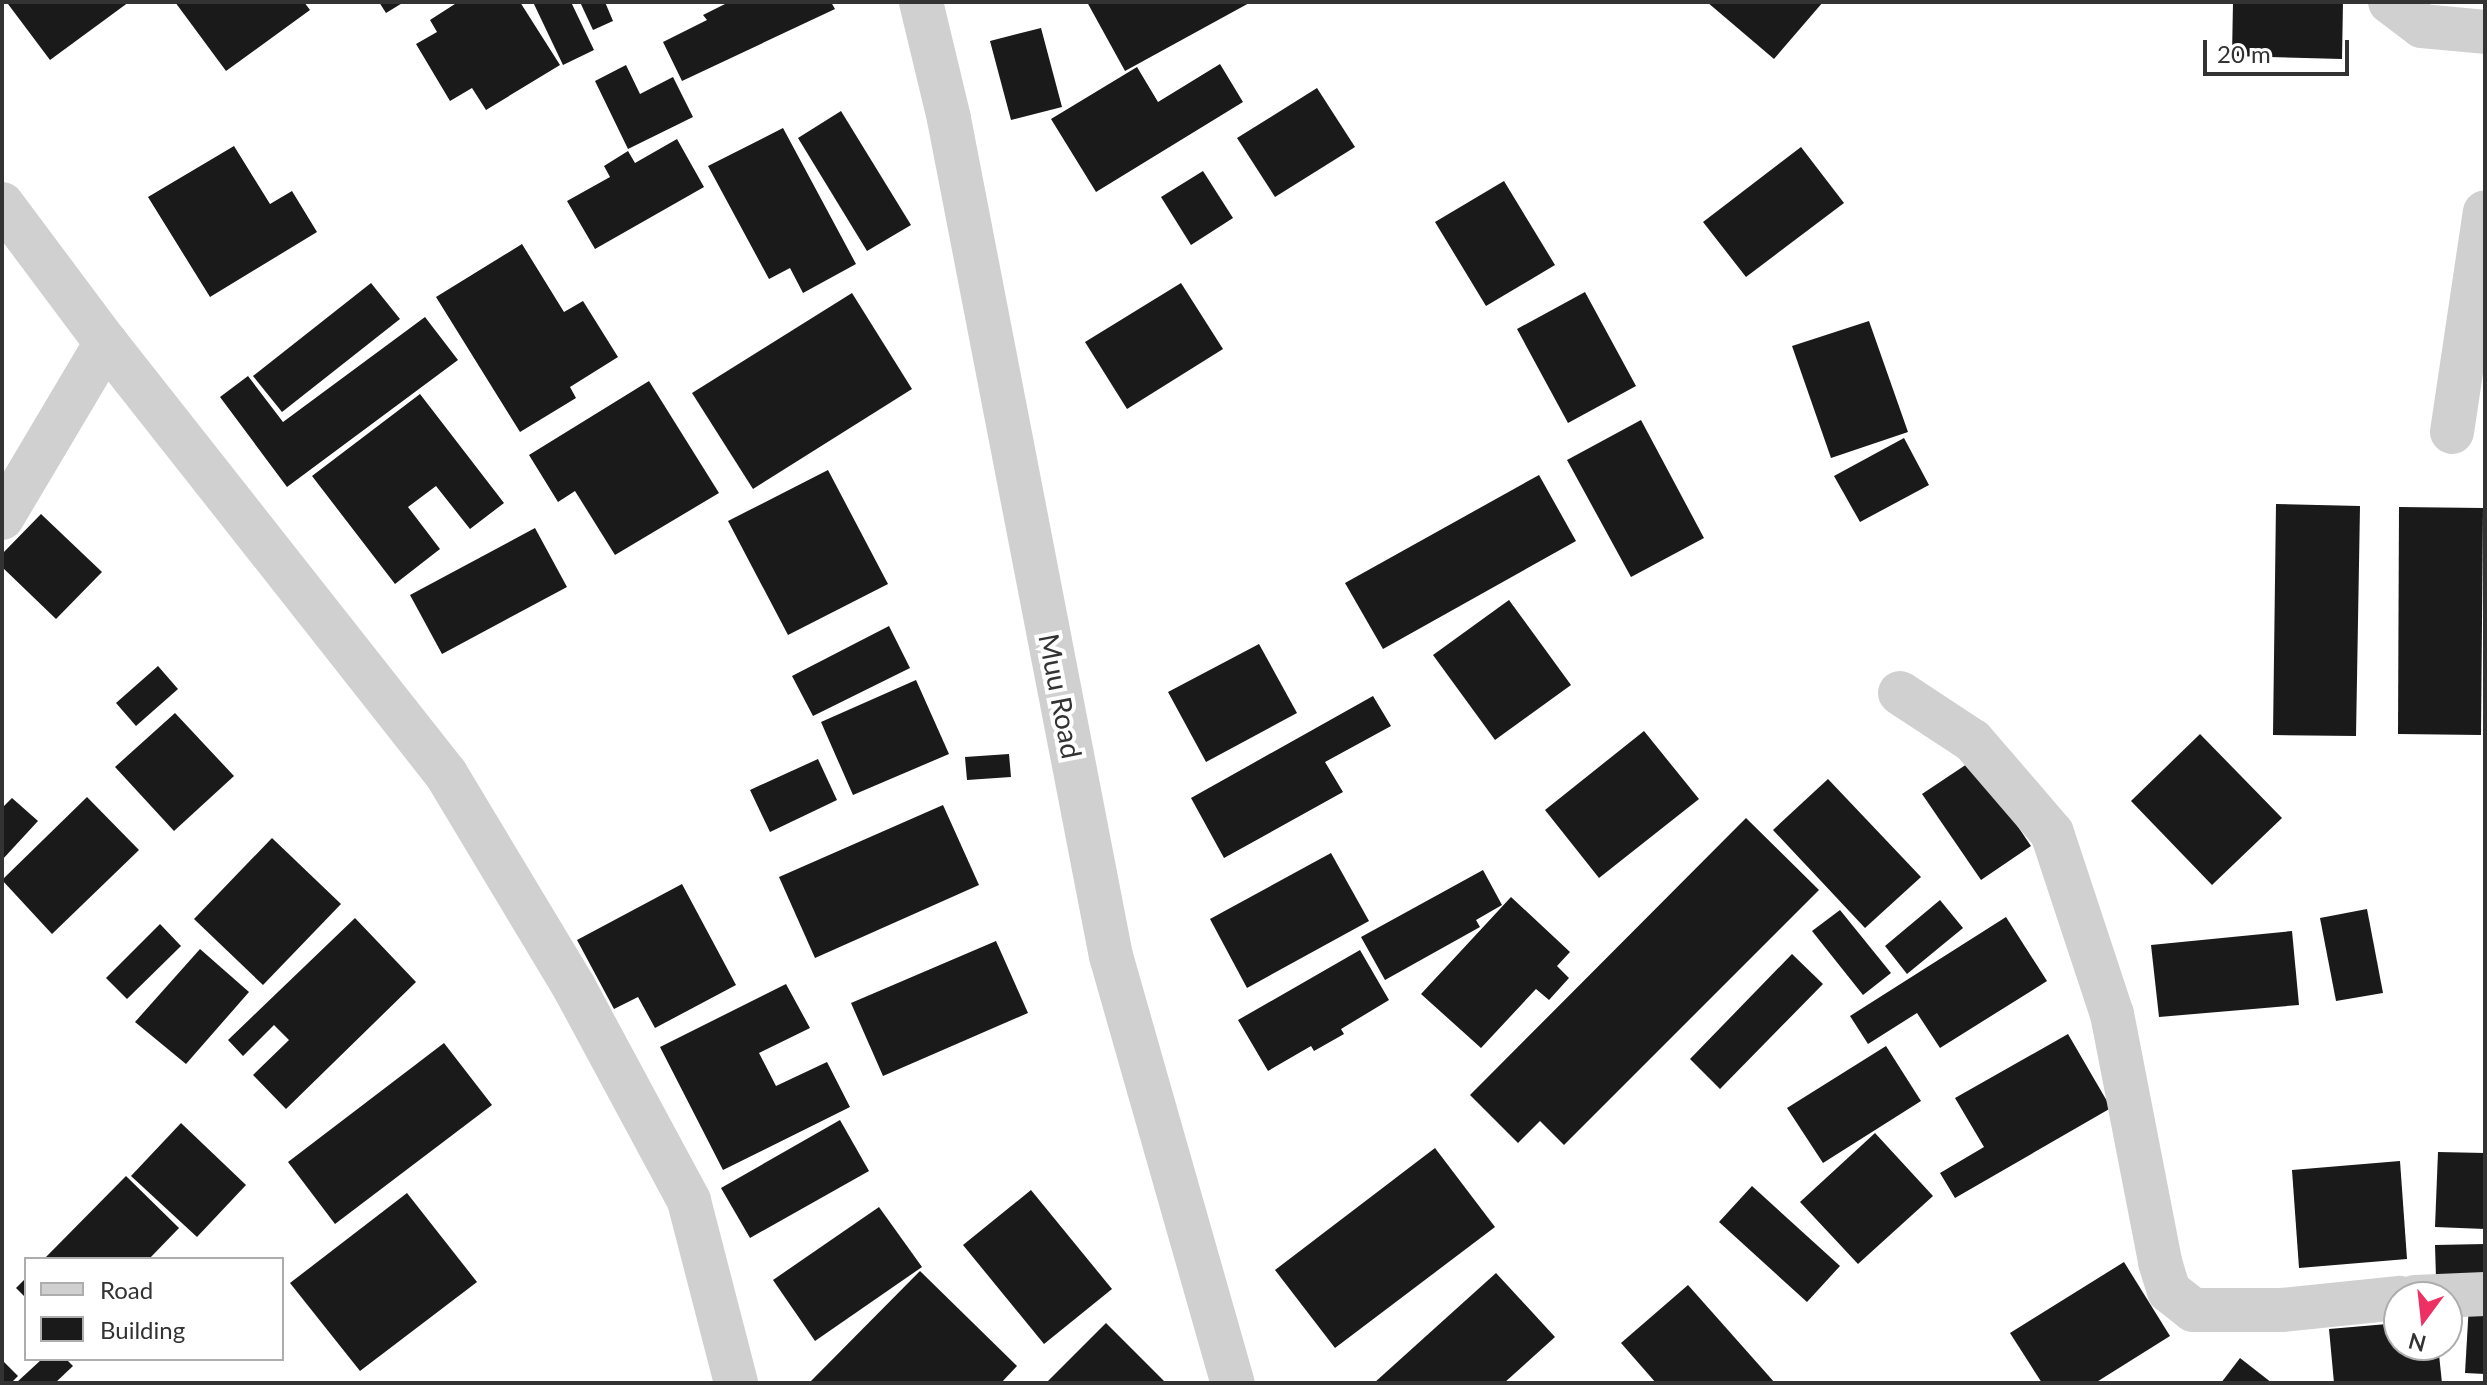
<!DOCTYPE html>
<style>
body{margin:0}
#map{position:relative;width:2487px;height:1385px;overflow:hidden;background:#fff;font-family:Lato,sans-serif}
div>[style]{position:absolute}
.building>*{inset:0;background:#1a1a1a}
.street>*{height:44px;margin:-22px;padding:0 22px;transform-origin:22px;border-radius:22px;background:#d0d0d0}
span{translate:-50% -50%;white-space:nowrap;text-align:center;line-height:1.15;-webkit-text-stroke:8px #fff;paint-order:stroke}
.street-label{font-size:28px;color:#333}
.frame{position:absolute;inset:0;border:4px solid #333;pointer-events:none}
.legend{position:absolute;left:24px;top:1257px;width:260px;height:104px;box-sizing:border-box;background:#fff;border:2px solid #adadad;margin:0;padding:10px 14px;list-style:none;font-size:24px;color:#333}
.legend li{display:flex;align-items:center;gap:16px;height:40px}
.legend b{width:40px;border:2px solid #adadad}
.north{position:absolute;left:2383px;top:1281px;width:80px;height:80px;box-sizing:border-box;background:#fff;border:2px solid #adadad;border-radius:50%;rotate:195deg;font-size:22px;font-weight:700;line-height:32px;text-align:center;color:#333}
.north::after{content:'';display:block;margin:auto;width:28px;height:36px;background:#ee3165;clip-path:polygon(50% 0,100% 100%,50% 72%,0 100%)}
.scale{position:absolute;left:2203px;top:40px;width:146px;height:36px;box-sizing:border-box;border:4px solid #333;border-top:0;padding-left:10px;font-size:24px;line-height:28px;white-space:nowrap;color:#333;-webkit-text-stroke:6px #fff;paint-order:stroke}
</style>
<div id="map">
<div class="building">
<i style="clip-path:polygon(10px 2px,129px 2px,50px 60px,8px 4px)"></i>
<i style="clip-path:polygon(175px 2px,304px 2px,310px 10px,226px 71px)"></i>
<i style="clip-path:polygon(379px 2px,404px 2px,386px 13px)"></i>
<i style="clip-path:polygon(458px 2px,520px 2px,560px 65px,486px 110px,472px 88px,450px 101px,416px 44px,437px 32px,430px 20px)"></i>
<i style="clip-path:polygon(533px 2px,571px 2px,594px 50px,563px 65px)"></i>
<i style="clip-path:polygon(580px 2px,605px 2px,613px 21px,593px 30px)"></i>
<i style="clip-path:polygon(729px 2px,831px 2px,835px 9px,682px 81px,663px 42px,707px 20px,703px 15px)"></i>
<i style="clip-path:polygon(1087px 2px,1251px 2px,1125px 71px)"></i>
<i style="clip-path:polygon(1707px 2px,1823px 2px,1774px 59px)"></i>
<i style="clip-path:polygon(2233px 2px,2343px 2px,2342px 59px,2232px 56px)"></i>
<i style="clip-path:polygon(1041px 28px,1062px 107px,1011px 120px,990px 41px)"></i>
<i style="clip-path:polygon(1220px 64px,1243px 102px,1096px 192px,1051px 119px,1137px 67px,1158px 102px)"></i>
<i style="clip-path:polygon(626px 65px,640px 94px,673px 77px,693px 117px,628px 149px,595px 81px)"></i>
<i style="clip-path:polygon(1317px 88px,1355px 147px,1275px 197px,1237px 138px)"></i>
<i style="clip-path:polygon(841px 111px,911px 225px,867px 251px,798px 138px)"></i>
<i style="clip-path:polygon(783px 128px,856px 264px,803px 293px,790px 268px,769px 279px,708px 166px)"></i>
<i style="clip-path:polygon(677px 139px,704px 187px,595px 249px,567px 201px,610px 177px,604px 166px,628px 151px,635px 163px)"></i>
<i style="clip-path:polygon(234px 146px,270px 204px,292px 191px,317px 232px,210px 297px,148px 197px)"></i>
<i style="clip-path:polygon(1801px 147px,1844px 203px,1746px 277px,1703px 222px)"></i>
<i style="clip-path:polygon(1203px 171px,1233px 218px,1191px 245px,1161px 197px)"></i>
<i style="clip-path:polygon(1504px 181px,1555px 265px,1486px 306px,1435px 222px)"></i>
<i style="clip-path:polygon(522px 244px,564px 312px,583px 301px,618px 357px,570px 387px,576px 398px,520px 432px,436px 297px)"></i>
<i style="clip-path:polygon(371px 283px,400px 319px,282px 412px,253px 376px)"></i>
<i style="clip-path:polygon(1181px 283px,1223px 349px,1127px 409px,1085px 342px)"></i>
<i style="clip-path:polygon(1585px 292px,1636px 386px,1568px 423px,1517px 329px)"></i>
<i style="clip-path:polygon(852px 293px,912px 389px,753px 489px,692px 393px)"></i>
<i style="clip-path:polygon(425px 317px,458px 360px,287px 487px,220px 397px,248px 376px,283px 422px)"></i>
<i style="clip-path:polygon(1869px 321px,1908px 432px,1831px 458px,1792px 346px)"></i>
<i style="clip-path:polygon(649px 381px,719px 493px,615px 555px,575px 491px,558px 502px,529px 455px)"></i>
<i style="clip-path:polygon(420px 394px,504px 503px,470px 529px,436px 486px,408px 507px,440px 549px,395px 584px,312px 476px)"></i>
<i style="clip-path:polygon(1641px 420px,1704px 538px,1631px 577px,1567px 460px)"></i>
<i style="clip-path:polygon(1904px 438px,1929px 485px,1860px 522px,1834px 476px)"></i>
<i style="clip-path:polygon(828px 470px,888px 584px,788px 635px,728px 521px)"></i>
<i style="clip-path:polygon(1539px 475px,1576px 541px,1383px 649px,1345px 583px)"></i>
<i style="clip-path:polygon(2276px 504px,2360px 506px,2356px 736px,2273px 735px)"></i>
<i style="clip-path:polygon(2399px 507px,2483px 508px,2481px 735px,2398px 734px)"></i>
<i style="clip-path:polygon(41px 514px,102px 572px,56px 619px,2px 567px,2px 554px)"></i>
<i style="clip-path:polygon(535px 528px,567px 587px,442px 654px,410px 595px)"></i>
<i style="clip-path:polygon(1509px 600px,1571px 685px,1495px 740px,1433px 655px)"></i>
<i style="clip-path:polygon(889px 626px,910px 668px,813px 716px,792px 676px)"></i>
<i style="clip-path:polygon(1259px 644px,1297px 713px,1206px 762px,1168px 692px)"></i>
<i style="clip-path:polygon(158px 666px,178px 689px,136px 726px,116px 703px)"></i>
<i style="clip-path:polygon(916px 680px,949px 754px,853px 795px,821px 722px)"></i>
<i style="clip-path:polygon(1373px 696px,1391px 726px,1325px 762px,1343px 792px,1224px 858px,1191px 798px)"></i>
<i style="clip-path:polygon(175px 713px,234px 776px,174px 831px,115px 767px)"></i>
<i style="clip-path:polygon(1644px 731px,1699px 799px,1599px 878px,1545px 810px)"></i>
<i style="clip-path:polygon(2200px 734px,2282px 818px,2212px 885px,2131px 801px)"></i>
<i style="clip-path:polygon(1009px 754px,1011px 777px,967px 780px,965px 757px)"></i>
<i style="clip-path:polygon(818px 759px,837px 800px,770px 832px,750px 790px)"></i>
<i style="clip-path:polygon(1973px 760px,2031px 846px,1981px 880px,1922px 794px)"></i>
<i style="clip-path:polygon(1828px 779px,1921px 877px,1865px 928px,1773px 830px)"></i>
<i style="clip-path:polygon(87px 797px,139px 850px,52px 934px,2px 880px)"></i>
<i style="clip-path:polygon(12px 798px,38px 821px,2px 860px,2px 808px)"></i>
<i style="clip-path:polygon(943px 805px,979px 885px,815px 958px,779px 877px)"></i>
<i style="clip-path:polygon(1746px 818px,1819px 890px,1564px 1145px,1540px 1121px,1518px 1143px,1470px 1095px)"></i>
<i style="clip-path:polygon(272px 838px,341px 904px,263px 985px,194px 919px)"></i>
<i style="clip-path:polygon(1331px 853px,1369px 921px,1247px 988px,1210px 919px)"></i>
<i style="clip-path:polygon(1483px 870px,1502px 905px,1476px 920px,1480px 927px,1385px 980px,1361px 937px)"></i>
<i style="clip-path:polygon(682px 884px,736px 985px,655px 1028px,638px 997px,614px 1009px,577px 940px)"></i>
<i style="clip-path:polygon(1511px 897px,1570px 952px,1557px 966px,1569px 978px,1549px 1000px,1536px 989px,1481px 1048px,1421px 994px)"></i>
<i style="clip-path:polygon(1940px 900px,1963px 928px,1907px 974px,1885px 946px)"></i>
<i style="clip-path:polygon(2367px 909px,2383px 993px,2336px 1001px,2320px 918px)"></i>
<i style="clip-path:polygon(1840px 910px,1891px 973px,1863px 995px,1812px 931px)"></i>
<i style="clip-path:polygon(2006px 917px,2047px 981px,1940px 1048px,1917px 1013px,1868px 1044px,1850px 1016px)"></i>
<i style="clip-path:polygon(355px 918px,416px 982px,286px 1109px,253px 1075px,289px 1040px,274px 1025px,243px 1056px,228px 1040px)"></i>
<i style="clip-path:polygon(160px 924px,181px 946px,127px 999px,106px 978px)"></i>
<i style="clip-path:polygon(2292px 931px,2299px 1005px,2159px 1017px,2151px 945px)"></i>
<i style="clip-path:polygon(996px 941px,1028px 1013px,883px 1076px,851px 1003px)"></i>
<i style="clip-path:polygon(200px 949px,249px 992px,186px 1064px,135px 1022px)"></i>
<i style="clip-path:polygon(1360px 950px,1389px 1000px,1341px 1029px,1344px 1034px,1314px 1051px,1311px 1046px,1268px 1071px,1238px 1020px)"></i>
<i style="clip-path:polygon(1792px 954px,1823px 984px,1720px 1089px,1690px 1059px)"></i>
<i style="clip-path:polygon(786px 984px,810px 1028px,759px 1053px,776px 1086px,827px 1062px,850px 1107px,723px 1170px,660px 1047px)"></i>
<i style="clip-path:polygon(2068px 1034px,2111px 1108px,1955px 1198px,1940px 1173px,1984px 1147px,1955px 1098px)"></i>
<i style="clip-path:polygon(444px 1043px,492px 1105px,335px 1224px,288px 1162px)"></i>
<i style="clip-path:polygon(1886px 1046px,1921px 1101px,1823px 1163px,1787px 1108px)"></i>
<i style="clip-path:polygon(840px 1120px,869px 1171px,750px 1238px,721px 1188px)"></i>
<i style="clip-path:polygon(181px 1123px,246px 1185px,197px 1237px,131px 1176px)"></i>
<i style="clip-path:polygon(1875px 1133px,1933px 1196px,1858px 1264px,1800px 1202px)"></i>
<i style="clip-path:polygon(1435px 1148px,1495px 1227px,1335px 1348px,1275px 1270px)"></i>
<i style="clip-path:polygon(2438px 1152px,2485px 1153px,2485px 1229px,2435px 1227px)"></i>
<i style="clip-path:polygon(2400px 1161px,2407px 1259px,2299px 1268px,2292px 1170px)"></i>
<i style="clip-path:polygon(126px 1176px,179px 1228px,149px 1259px,44px 1259px)"></i>
<i style="clip-path:polygon(1752px 1186px,1840px 1266px,1807px 1302px,1719px 1222px)"></i>
<i style="clip-path:polygon(1031px 1190px,1112px 1289px,1044px 1344px,963px 1245px)"></i>
<i style="clip-path:polygon(407px 1193px,477px 1282px,360px 1371px,290px 1283px)"></i>
<i style="clip-path:polygon(879px 1207px,922px 1267px,815px 1341px,773px 1280px)"></i>
<i style="clip-path:polygon(2485px 1244px,2485px 1277px,2436px 1278px,2435px 1245px)"></i>
<i style="clip-path:polygon(2124px 1262px,2170px 1336px,2095px 1383px,2042px 1383px,2010px 1333px)"></i>
<i style="clip-path:polygon(920px 1271px,1017px 1366px,1001px 1383px,814px 1383px,811px 1381px)"></i>
<i style="clip-path:polygon(1496px 1273px,1555px 1337px,1504px 1383px,1374px 1383px)"></i>
<i style="clip-path:polygon(26px 1278px,26px 1298px,16px 1288px)"></i>
<i style="clip-path:polygon(1688px 1285px,1775px 1383px,1656px 1383px,1621px 1343px)"></i>
<i style="clip-path:polygon(2469px 1304px,2485px 1305px,2485px 1374px,2465px 1373px)"></i>
<i style="clip-path:polygon(1106px 1323px,1166px 1383px,1046px 1383px)"></i>
<i style="clip-path:polygon(2399px 1323px,2399px 1345px,2438px 1345px,2442px 1383px,2334px 1383px,2329px 1329px)"></i>
<i style="clip-path:polygon(2240px 1358px,2272px 1383px,2221px 1383px)"></i>
<i style="clip-path:polygon(42px 1359px,66px 1359px,73px 1366px,55px 1383px,16px 1383px)"></i>
<i style="clip-path:polygon(2px 1360px,18px 1376px,11px 1383px,2px 1383px)"></i>
</div>
<div class="street">
<i style="left:921px;top:2px;width:120px;rotate:76.5deg"></i>
<i style="left:949px;top:119px;width:853px;rotate:79.05deg"></i>
<i style="left:1111px;top:956px;width:444px;rotate:74.1deg"></i>
<i style="left:2390px;top:2px;width:40px;rotate:37deg"></i>
<i style="left:2422px;top:26px;width:63px;rotate:5.4deg"></i>
<i style="left:2px;top:204px;width:174px;rotate:53.2deg"></i>
<i style="left:106px;top:343px;width:549px;rotate:51.73deg"></i>
<i style="left:446px;top:774px;width:249px;rotate:59deg"></i>
<i style="left:574px;top:987px;width:243px;rotate:61.7deg"></i>
<i style="left:689px;top:1201px;width:188px;rotate:75.5deg"></i>
<i style="left:2452px;top:432px;width:222px;rotate:-81.5deg"></i>
<i style="left:2px;top:518px;width:204px;rotate:-59.3deg"></i>
<i style="left:1900px;top:693px;width:87px;rotate:33.3deg"></i>
<i style="left:1973px;top:741px;width:121px;rotate:49.3deg"></i>
<i style="left:2052px;top:833px;width:191px;rotate:71.7deg"></i>
<i style="left:2112px;top:1014px;width:253px;rotate:79deg"></i>
<i style="left:2160px;top:1262px;width:30px;rotate:73deg"></i>
<i style="left:2169px;top:1291px;width:31px;rotate:38deg"></i>
<i style="left:2193px;top:1310px;width:89px"></i>
<i style="left:2282px;top:1310px;width:118px;rotate:-5.9deg"></i>
<i style="left:2415px;top:1297px;width:70px;rotate:-2.5deg"></i>
</div>
<div class="street-label">
<span style="left:1061px;top:696px;rotate:79deg">Muu Road</span>
</div>
<div class="frame"></div>
<ul class="legend">
<li><b style="height:10px;background:#d0d0d0"></b>Road</li>
<li><b style="height:22px;background:#1a1a1a"></b>Building</li>
</ul>
<div class="north">N</div>
<div class="scale">20 m</div>
</div>
